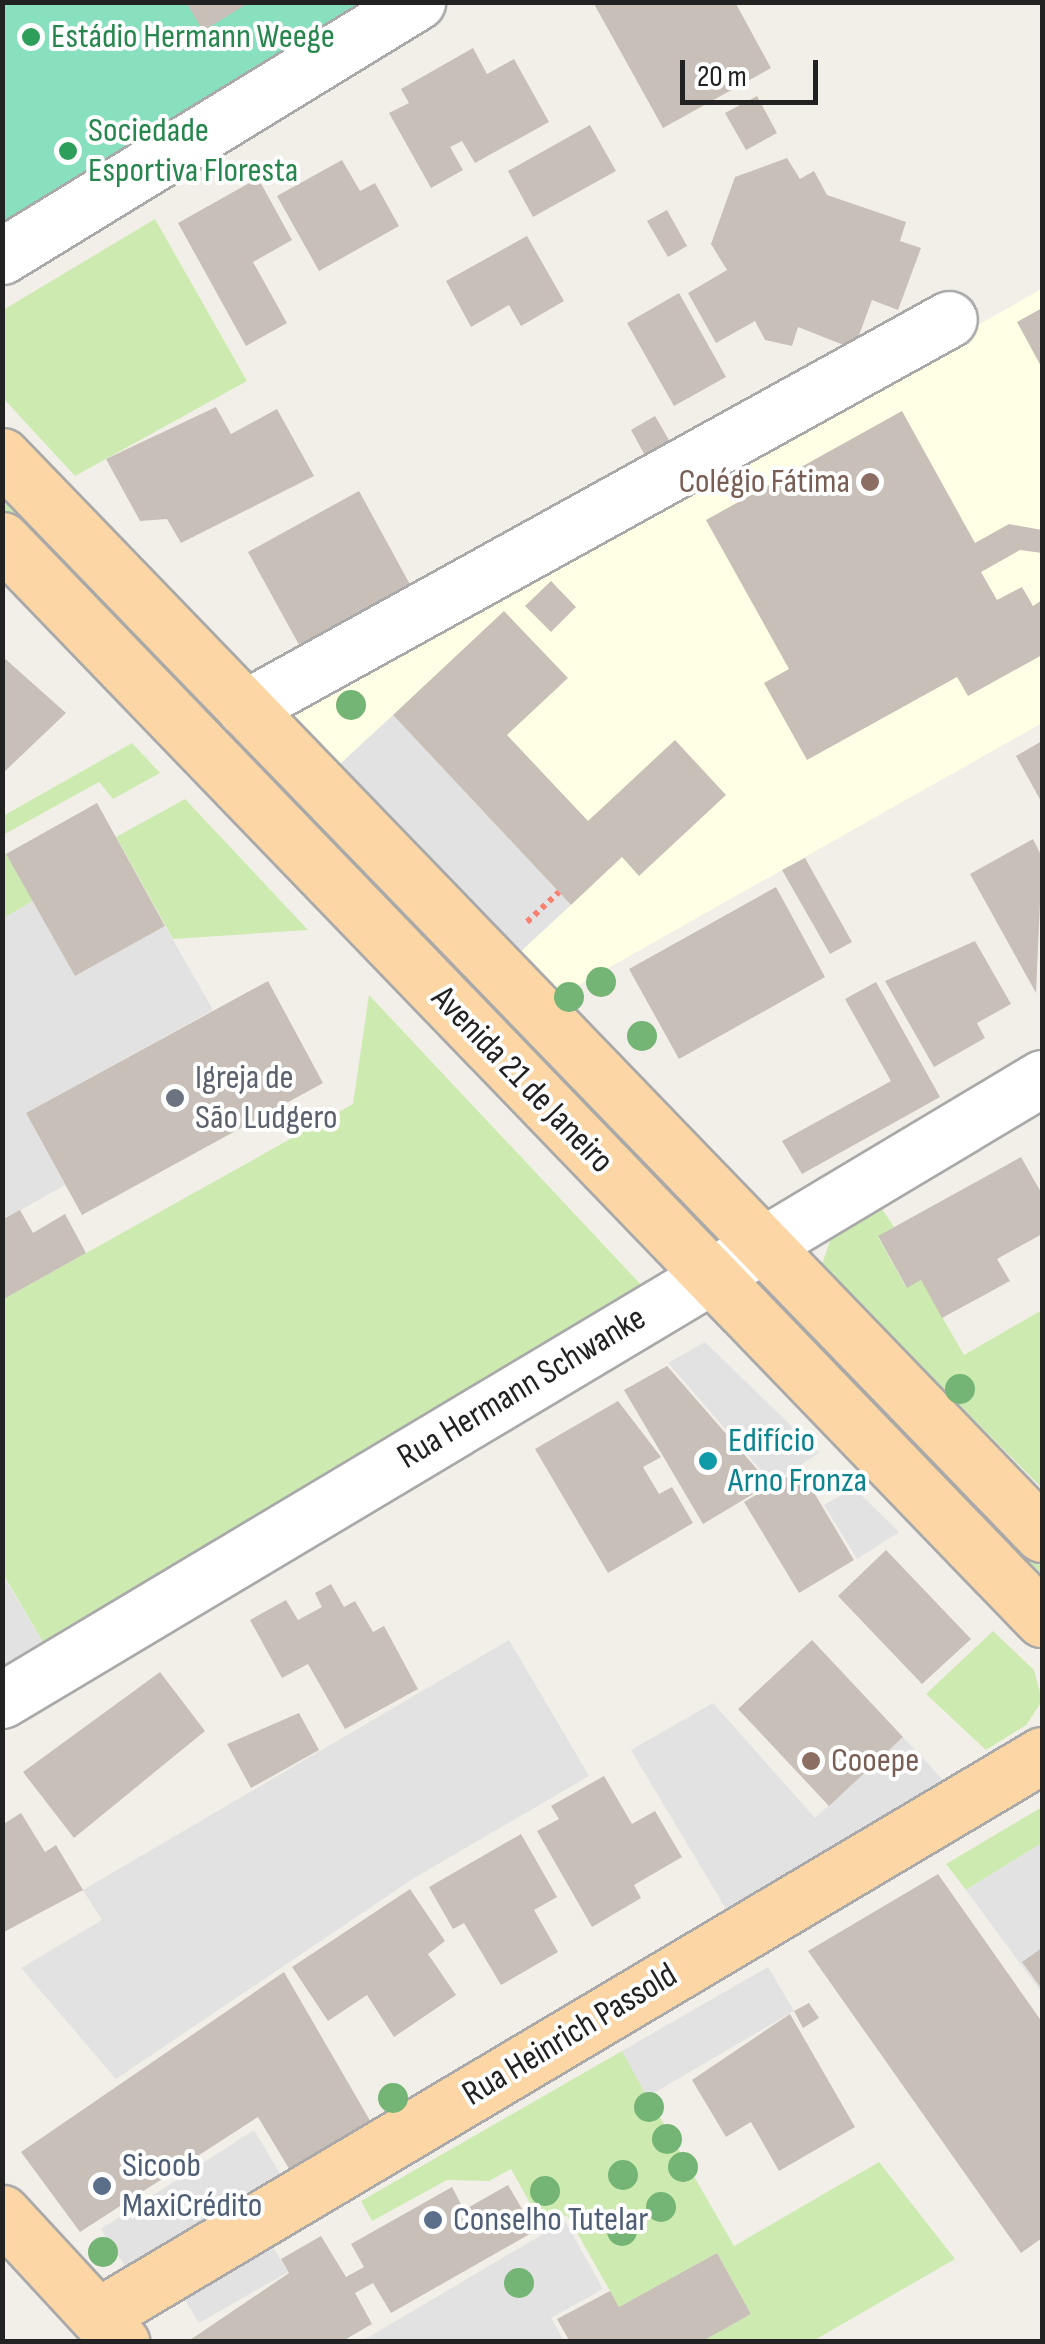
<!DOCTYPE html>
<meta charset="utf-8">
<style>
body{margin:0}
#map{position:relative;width:1045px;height:2344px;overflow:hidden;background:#f2efe9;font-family:"Sofia Sans Condensed",sans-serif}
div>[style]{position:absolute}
.education>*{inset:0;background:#ffffe5}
.grass>*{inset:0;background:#cdebb0}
.pitch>*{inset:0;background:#88e0be}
.parking>*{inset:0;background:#e2e2e2}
.building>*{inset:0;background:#c7bfb8}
.path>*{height:6px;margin-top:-3px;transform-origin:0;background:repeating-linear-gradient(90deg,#fa8072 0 5px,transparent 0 10px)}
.roads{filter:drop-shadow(2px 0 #a9a9a9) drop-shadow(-2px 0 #a9a9a9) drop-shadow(0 2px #a9a9a9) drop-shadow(0 -2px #a9a9a9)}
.minor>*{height:55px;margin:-27.5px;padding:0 27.5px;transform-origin:27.5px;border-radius:27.5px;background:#fff}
.major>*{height:55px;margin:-27.5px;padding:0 27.5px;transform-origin:27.5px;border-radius:27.5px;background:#fcd6a4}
.trees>*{width:30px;height:30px;margin:-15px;border-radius:50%;background:#74b475}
.dots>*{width:28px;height:28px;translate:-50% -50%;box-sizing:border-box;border:5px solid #fff;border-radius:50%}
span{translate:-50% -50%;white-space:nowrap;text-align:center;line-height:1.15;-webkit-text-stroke:8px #fff;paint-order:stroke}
.leisure-label{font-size:35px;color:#27864d}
.left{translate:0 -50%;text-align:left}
.education-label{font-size:35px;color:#785e54}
.right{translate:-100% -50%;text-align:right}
.worship-label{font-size:35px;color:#5b616d}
.street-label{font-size:35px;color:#222}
.culture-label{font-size:35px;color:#0d838f}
.service-label{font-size:35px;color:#4e5e75}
.frame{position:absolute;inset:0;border:5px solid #222;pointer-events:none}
.scale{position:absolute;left:680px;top:60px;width:138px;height:45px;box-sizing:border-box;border:5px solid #222;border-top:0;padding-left:12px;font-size:30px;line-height:35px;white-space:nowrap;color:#222;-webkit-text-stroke:8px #fff;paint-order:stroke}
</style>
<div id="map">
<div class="education">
<i style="clip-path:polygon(1042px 289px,1042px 723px,557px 997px,291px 711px)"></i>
</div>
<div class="grass">
<i style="clip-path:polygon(155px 219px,247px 381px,75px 476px,3px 398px,3px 310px)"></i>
<i style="clip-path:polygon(2px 489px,371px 871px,360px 880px,3px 509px)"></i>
<i style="clip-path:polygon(132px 743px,160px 773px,113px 799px,99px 782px,3px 835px,3px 816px)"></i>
<i style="clip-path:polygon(185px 799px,308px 930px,173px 939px,116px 837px)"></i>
<i style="clip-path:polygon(2px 847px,33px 901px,3px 919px,2px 919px)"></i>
<i style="clip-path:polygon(369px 995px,644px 1288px,44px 1644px,3px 1574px,2px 1300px,353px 1104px)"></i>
<i style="clip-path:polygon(882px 1209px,894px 1227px,878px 1237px,906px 1287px,921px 1280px,964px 1355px,1042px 1310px,1042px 1488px,821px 1267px,831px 1238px)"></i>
<i style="clip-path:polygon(817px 1336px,1042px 1567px,1042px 1586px,807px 1345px)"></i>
<i style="clip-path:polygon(993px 1631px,1034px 1670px,1042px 1701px,1026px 1725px,986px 1750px,926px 1694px)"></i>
<i style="clip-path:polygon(1042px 1807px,1042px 1843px,966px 1890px,946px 1864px)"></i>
<i style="clip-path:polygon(622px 2051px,734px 2246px,879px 2162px,955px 2259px,813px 2341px,702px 2341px,751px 2314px,717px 2253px,619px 2307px,567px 2215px,544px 2228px,511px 2169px,489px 2181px,447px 2180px,372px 2221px,361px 2201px)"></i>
</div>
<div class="pitch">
<i style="clip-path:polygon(3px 3px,381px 3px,3px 230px)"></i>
</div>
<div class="parking">
<i style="clip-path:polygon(393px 715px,571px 905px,518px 954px,340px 764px)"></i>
<i style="clip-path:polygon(33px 901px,75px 976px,165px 926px,213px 1010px,26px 1113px,65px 1185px,3px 1220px,2px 919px)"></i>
<i style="clip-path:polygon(705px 1342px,819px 1453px,772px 1483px,668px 1363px)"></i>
<i style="clip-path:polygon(854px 1488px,899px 1532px,857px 1559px,824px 1505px)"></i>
<i style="clip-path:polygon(2px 1574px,44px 1644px,2px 1669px)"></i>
<i style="clip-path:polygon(509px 1640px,589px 1776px,414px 1878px,116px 2079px,21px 1968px,102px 1920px,83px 1890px)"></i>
<i style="clip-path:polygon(713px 1703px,815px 1818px,903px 1737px,946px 1783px,729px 1914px,631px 1750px)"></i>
<i style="clip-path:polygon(1042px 1843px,1042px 1993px,966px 1890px)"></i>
<i style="clip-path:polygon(768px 1967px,794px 2011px,647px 2097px,622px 2051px)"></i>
<i style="clip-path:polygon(254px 2130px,282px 2177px,127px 2269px,101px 2229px)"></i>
<i style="clip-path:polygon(565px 2221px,603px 2289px,551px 2318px,564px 2341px,362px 2341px)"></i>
<i style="clip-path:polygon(271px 2244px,288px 2272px,199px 2323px,182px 2295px)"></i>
</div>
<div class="building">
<i style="clip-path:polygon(186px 2px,250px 2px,203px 31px)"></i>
<i style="clip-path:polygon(593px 2px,735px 2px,771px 68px,663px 128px)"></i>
<i style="clip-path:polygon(473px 48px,487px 74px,514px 59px,549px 122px,475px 163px,462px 141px,450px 147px,463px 170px,431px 188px,389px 113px,409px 103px,401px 89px)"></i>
<i style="clip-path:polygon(757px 96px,777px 133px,746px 150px,725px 113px)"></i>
<i style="clip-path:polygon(590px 125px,616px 171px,533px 217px,508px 171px)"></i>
<i style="clip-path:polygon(787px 158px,800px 179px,814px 171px,827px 195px,906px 222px,900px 241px,921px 248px,898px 310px,872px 300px,854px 349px,798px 327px,792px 346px,765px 340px,755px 321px,716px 343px,688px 293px,727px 270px,711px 244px,735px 177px)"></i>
<i style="clip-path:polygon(342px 160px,360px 191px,375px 183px,399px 226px,319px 271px,277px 196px)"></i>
<i style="clip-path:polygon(258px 178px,292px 240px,253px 262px,287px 323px,246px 346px,178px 223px)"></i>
<i style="clip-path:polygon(667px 210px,687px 246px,668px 257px,647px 221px)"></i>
<i style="clip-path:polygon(527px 236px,564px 301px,521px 326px,509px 305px,471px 327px,446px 281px)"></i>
<i style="clip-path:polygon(679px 293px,726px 377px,674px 406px,627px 323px)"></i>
<i style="clip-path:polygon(1042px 308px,1042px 368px,1017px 322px)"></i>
<i style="clip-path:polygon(216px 407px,231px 434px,277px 409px,314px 476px,181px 543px,167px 519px,140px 521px,106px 459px)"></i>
<i style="clip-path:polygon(902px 411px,975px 543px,1009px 524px,1042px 530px,1042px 553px,1020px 550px,981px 572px,997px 600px,1022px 587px,1033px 606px,1042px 600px,1042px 655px,968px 696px,957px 677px,807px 760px,764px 683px,789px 669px,706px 520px)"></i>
<i style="clip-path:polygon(655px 416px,677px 454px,652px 468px,631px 430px)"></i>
<i style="clip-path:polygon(359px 491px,413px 590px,303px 652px,248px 552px)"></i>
<i style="clip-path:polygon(551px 581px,576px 607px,551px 632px,525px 606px)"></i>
<i style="clip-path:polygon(504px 611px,568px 678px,507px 735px,588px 821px,675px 740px,726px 795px,639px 876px,622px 857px,571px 905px,393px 715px)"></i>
<i style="clip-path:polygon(2px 656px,66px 713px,2px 774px)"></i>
<i style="clip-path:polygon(1042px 741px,1042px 803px,1016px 756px)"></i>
<i style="clip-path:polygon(97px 803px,165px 926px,75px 976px,6px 854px)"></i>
<i style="clip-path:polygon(1033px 839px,1042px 857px,1036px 993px,970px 874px)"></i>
<i style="clip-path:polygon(805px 858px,852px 942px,830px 954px,782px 870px)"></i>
<i style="clip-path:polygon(776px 887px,825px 977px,679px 1059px,629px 969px)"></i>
<i style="clip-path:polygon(975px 941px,1011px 1004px,977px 1023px,985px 1038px,934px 1067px,885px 981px)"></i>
<i style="clip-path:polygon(268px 981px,323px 1083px,82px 1215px,26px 1113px)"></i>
<i style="clip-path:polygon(876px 982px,940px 1097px,802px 1174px,782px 1141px,891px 1081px,845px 999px)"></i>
<i style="clip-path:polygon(1021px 1157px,1042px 1194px,1042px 1234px,997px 1259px,1010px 1281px,942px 1318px,921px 1280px,907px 1288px,878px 1236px)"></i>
<i style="clip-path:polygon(20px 1210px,33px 1233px,65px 1214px,86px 1253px,2px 1300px,2px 1220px)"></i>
<i style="clip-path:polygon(667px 1366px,770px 1484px,703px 1524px,624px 1390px)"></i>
<i style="clip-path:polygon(618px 1401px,661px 1457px,643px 1467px,659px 1494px,672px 1487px,693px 1523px,608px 1573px,535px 1449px)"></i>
<i style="clip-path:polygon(800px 1469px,854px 1560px,799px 1593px,744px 1502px)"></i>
<i style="clip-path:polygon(886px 1550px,971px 1639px,922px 1684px,838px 1596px)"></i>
<i style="clip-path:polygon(331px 1584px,344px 1607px,355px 1601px,373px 1632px,384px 1626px,418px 1689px,345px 1729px,308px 1664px,282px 1678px,250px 1620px,286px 1600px,298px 1620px,322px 1607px,315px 1593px)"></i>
<i style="clip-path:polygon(812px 1640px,903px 1737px,829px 1806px,738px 1709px)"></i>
<i style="clip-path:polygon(160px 1672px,205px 1731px,74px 1838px,23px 1772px)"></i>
<i style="clip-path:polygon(299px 1713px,319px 1750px,251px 1788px,227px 1744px)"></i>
<i style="clip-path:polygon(604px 1776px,632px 1824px,655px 1811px,682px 1857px,634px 1885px,641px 1898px,592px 1927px,537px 1831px,559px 1819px,551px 1806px)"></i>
<i style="clip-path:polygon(21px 1813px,45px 1852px,56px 1845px,83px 1890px,2px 1933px,2px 1825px)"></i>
<i style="clip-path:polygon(521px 1834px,557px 1897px,534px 1910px,558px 1952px,501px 1985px,464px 1923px,453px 1929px,429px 1887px)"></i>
<i style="clip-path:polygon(938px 1874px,1042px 2022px,1042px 2238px,1021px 2253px,808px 1951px)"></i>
<i style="clip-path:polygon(410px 1889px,445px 1941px,428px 1954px,456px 1995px,394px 2037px,367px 1995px,328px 2021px,292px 1967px)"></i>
<i style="clip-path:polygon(1042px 1948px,1042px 1989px,1022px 1962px)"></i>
<i style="clip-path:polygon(284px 1972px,372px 2124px,291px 2172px,258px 2117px,80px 2232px,21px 2152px)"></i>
<i style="clip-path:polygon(809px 2003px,819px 2018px,803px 2028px,794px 2011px)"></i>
<i style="clip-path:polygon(790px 2014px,855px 2127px,779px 2171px,751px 2122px,726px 2137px,692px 2080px)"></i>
<i style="clip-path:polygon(508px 2185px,535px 2231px,391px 2313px,373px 2283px,355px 2293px,372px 2324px,341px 2342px,187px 2342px,289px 2273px,281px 2259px,321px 2236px,346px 2277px,364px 2267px,351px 2244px,452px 2187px,464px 2210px)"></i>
<i style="clip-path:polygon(717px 2253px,751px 2314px,701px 2342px,570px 2342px,557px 2319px,610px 2291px,619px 2307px)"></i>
</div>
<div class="path">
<i style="left:527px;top:922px;width:44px;rotate:-43.2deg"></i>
</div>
<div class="roads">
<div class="minor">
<i style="left:2px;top:256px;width:487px;rotate:-31.5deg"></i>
<i style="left:245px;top:708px;width:804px;rotate:-28.92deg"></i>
<i style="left:2px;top:1700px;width:1212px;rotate:-30.88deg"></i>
</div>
<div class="major">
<i style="left:2px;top:456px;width:1498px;rotate:46.03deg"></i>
<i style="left:2px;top:540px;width:1499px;rotate:46.05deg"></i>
<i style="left:2px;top:2213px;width:176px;rotate:47.3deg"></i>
<i style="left:98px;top:2316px;width:1098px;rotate:-30.72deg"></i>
</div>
</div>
<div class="trees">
<i style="left:351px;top:705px"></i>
<i style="left:601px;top:982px"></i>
<i style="left:569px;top:997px"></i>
<i style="left:642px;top:1036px"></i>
<i style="left:960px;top:1389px"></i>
<i style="left:393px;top:2098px"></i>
<i style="left:649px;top:2107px"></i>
<i style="left:667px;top:2139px"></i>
<i style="left:683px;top:2167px"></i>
<i style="left:623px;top:2175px"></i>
<i style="left:545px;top:2191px"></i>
<i style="left:661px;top:2207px"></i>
<i style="left:622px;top:2231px"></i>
<i style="left:103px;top:2252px"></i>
<i style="left:519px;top:2283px"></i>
</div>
<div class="dots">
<i style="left:31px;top:37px;background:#2e9e5b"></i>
<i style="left:68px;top:151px;background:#2e9e5b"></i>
<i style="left:870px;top:482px;background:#8d6e63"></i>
<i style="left:175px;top:1098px;background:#6b7280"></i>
<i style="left:708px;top:1461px;background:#0f9aa8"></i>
<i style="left:811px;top:1761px;background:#8d6e63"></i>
<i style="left:102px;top:2186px;background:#5c6f8a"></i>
<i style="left:433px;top:2220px;background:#5c6f8a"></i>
</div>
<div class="leisure-label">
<span class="left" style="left:51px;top:37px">Estádio Hermann Weege</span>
<span class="left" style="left:88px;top:151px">Sociedade<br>Esportiva Floresta</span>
</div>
<div class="education-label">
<span class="right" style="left:850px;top:482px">Colégio Fátima</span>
<span class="left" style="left:831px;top:1761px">Cooepe</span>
</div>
<div class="worship-label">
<span class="left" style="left:195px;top:1098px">Igreja de<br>São Ludgero</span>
</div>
<div class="street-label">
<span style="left:522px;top:1080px;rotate:46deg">Avenida 21 de Janeiro</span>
<span style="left:522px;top:1388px;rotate:-31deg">Rua Hermann Schwanke</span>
<span style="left:570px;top:2035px;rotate:-31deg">Rua Heinrich Passold</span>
</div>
<div class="culture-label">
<span class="left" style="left:728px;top:1461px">Edifício<br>Arno Fronza</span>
</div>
<div class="service-label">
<span class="left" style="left:122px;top:2186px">Sicoob<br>MaxiCrédito</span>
<span class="left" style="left:453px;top:2220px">Conselho Tutelar</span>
</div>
<div class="frame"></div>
<div class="scale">20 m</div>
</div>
